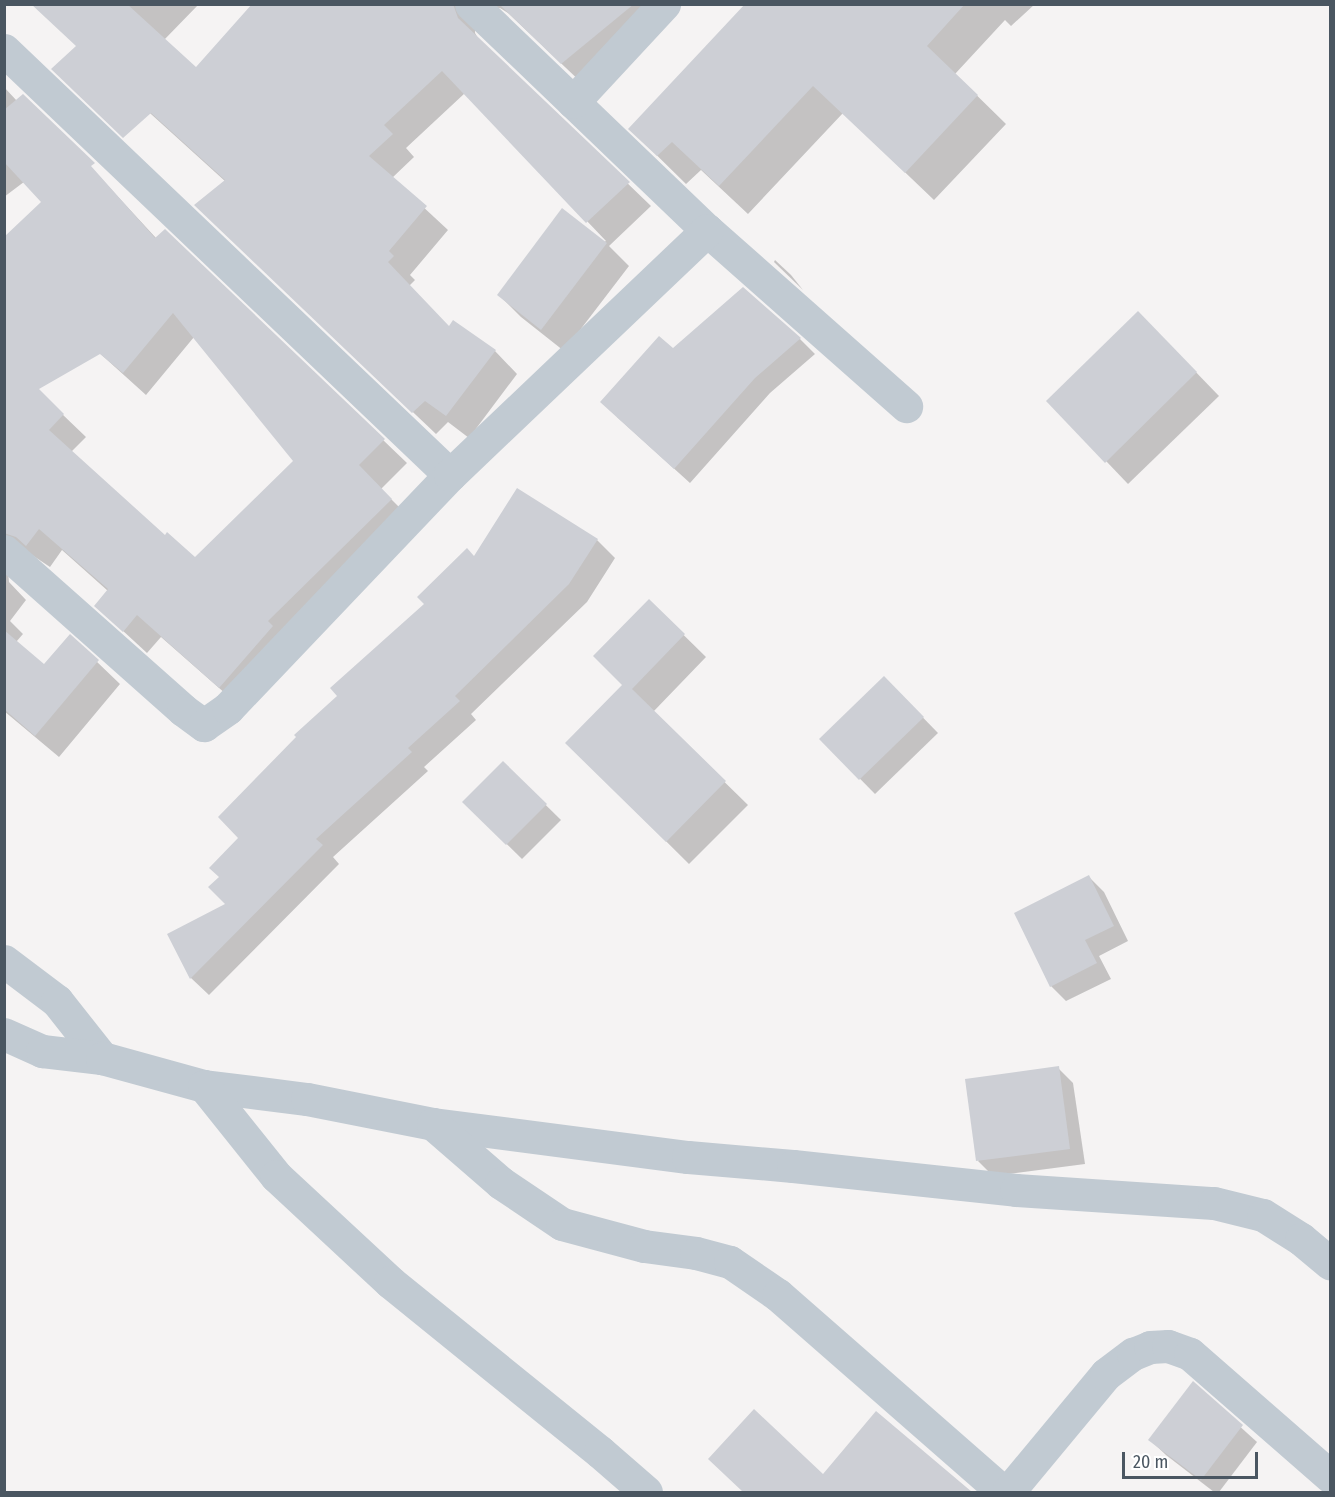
<!DOCTYPE html>
<style>
body{margin:0}
#map{position:relative;width:1335px;height:1497px;overflow:hidden;background:#f5f3f3;font-family:"Fira Sans Condensed",sans-serif}
div>[style]{position:absolute}
.shadow>*{inset:0;background:#0003}
.building>*{inset:0;background:#cdcfd5}
.street>*{height:33px;margin:-16.5px;padding:0 16.5px;transform-origin:16.5px;border-radius:16.5px;background:#c1cad2}
span{translate:-50% -50%;white-space:nowrap;text-align:center;line-height:1.15;-webkit-text-stroke:4.5px #fff;paint-order:stroke}
.frame{position:absolute;inset:0;border:6px solid #4a5661;pointer-events:none}
.scale{position:absolute;left:1122px;top:1452px;width:136px;height:27px;box-sizing:border-box;border:3px solid #4a5661;border-top:0;padding-left:8px;font-size:18px;line-height:21px;white-space:nowrap;color:#4a5661;-webkit-text-stroke:4px #fff;paint-order:stroke}
</style>
<div id="map">
<div class="shadow">
<i style="clip-path:polygon(63px 4px,199px 4px,164px 40px,196px 69px,435px 4px,673px 4px,585px 86px,508px 13px,500px 8px,489px 8px,475px 22px,475px 33px,479px 40px,651px 206px,609px 246px,629px 266px,564px 351px,521px 317px,499px 295px,606px 241px,465px 93px,406px 148px,414px 157px,392px 178px,448px 230px,410px 275px,415px 280px,409px 286px,449px 328px,495px 351px,517px 374px,469px 438px,448px 422px,436px 434px,219px 228px,226px 182px,77px 47px)"></i>
<i style="clip-path:polygon(747px 4px,1035px 4px,1011px 26px,1005px 20px,955px 74px,1006px 124px,934px 200px,843px 113px,748px 214px,701px 170px,686px 184px,630px 129px)"></i>
<i style="clip-path:polygon(4px 87px,17px 101px,73px 145px,4px 197px)"></i>
<i style="clip-path:polygon(86px 162px,156px 238px,165px 231px,407px 463px,381px 489px,414px 522px,243px 709px,161px 637px,147px 653px,96px 606px,108px 591px,62px 550px,50px 567px,32px 555px,8px 571px,9px 582px,26px 600px,10px 621px,23px 634px,16px 642px,45px 666px,70px 636px,120px 684px,59px 757px,4px 711px,4px 422px,36px 389px,86px 437px,71px 452px,165px 537px,195px 559px,295px 461px,194px 337px,146px 395px,84px 339px)"></i>
<i style="clip-path:polygon(775px 260px,791px 275px,803px 290px,774px 262px)"></i>
<i style="clip-path:polygon(1160px 335px,1219px 396px,1128px 484px,1106px 461px)"></i>
<i style="clip-path:polygon(800px 339px,815px 354px,770px 393px,690px 483px,617px 417px,673px 350px)"></i>
<i style="clip-path:polygon(597px 540px,615px 558px,587px 602px,471px 714px,476px 720px,424px 767px,428px 771px,333px 857px,339px 864px,209px 995px,191px 978px,169px 935px,228px 905px,221px 877px,240px 838px,339px 696px,474px 558px)"></i>
<i style="clip-path:polygon(649px 601px,706px 657px,653px 712px,748px 805px,689px 864px,567px 743px,624px 685px)"></i>
<i style="clip-path:polygon(899px 693px,938px 733px,875px 794px,821px 739px)"></i>
<i style="clip-path:polygon(503px 763px,561px 820px,522px 859px,464px 802px)"></i>
<i style="clip-path:polygon(1089px 877px,1104px 892px,1128px 941px,1099px 956px,1111px 979px,1066px 1001px,1051px 986px)"></i>
<i style="clip-path:polygon(1058px 1068px,1073px 1083px,1085px 1164px,993px 1176px,978px 1161px)"></i>
<i style="clip-path:polygon(1193px 1384px,1257px 1442px,1219px 1492px,1214px 1492px,1166px 1455px,1150px 1440px)"></i>
<i style="clip-path:polygon(876px 1413px,969px 1492px,744px 1492px,710px 1459px,823px 1476px)"></i>
</div>
<div class="building">
<i style="clip-path:polygon(31px 4px,127px 4px,196px 67px,252px 4px,453px 4px,458px 18px,630px 182px,586px 223px,442px 71px,384px 125px,393px 134px,369px 156px,427px 206px,389px 251px,394px 256px,388px 262px,449px 326px,453px 320px,496px 350px,446px 416px,425px 401px,412px 413px,194px 205px,225px 180px,151px 113px,123px 138px,51px 69px,76px 46px)"></i>
<i style="clip-path:polygon(499px 4px,634px 4px,561px 64px)"></i>
<i style="clip-path:polygon(745px 4px,965px 4px,927px 46px,978px 95px,905px 173px,813px 86px,719px 186px,672px 142px,657px 156px,628px 129px)"></i>
<i style="clip-path:polygon(evenodd,23px 94px,95px 163px,91px 166px,155px 238px,165px 229px,385px 439px,359px 465px,392px 499px,268px 621px,273px 626px,219px 688px,137px 615px,123px 632px,94px 606px,108px 589px,39px 529px,26px 546px,16px 537px,4px 533px,4px 237px,41px 202px,4px 162px,4px 110px,23px 94px,173px 313px,293px 461px,195px 557px,167px 532px,165px 535px,49px 430px,64px 414px,39px 389px,100px 354px,123px 373px,173px 313px)"></i>
<i style="clip-path:polygon(562px 208px,607px 243px,541px 330px,497px 295px)"></i>
<i style="clip-path:polygon(743px 287px,801px 338px,755px 378px,674px 469px,600px 402px,659px 336px,673px 348px)"></i>
<i style="clip-path:polygon(1138px 311px,1197px 372px,1105px 463px,1046px 401px)"></i>
<i style="clip-path:polygon(517px 488px,598px 539px,569px 584px,455px 696px,460px 701px,408px 748px,412px 752px,316px 839px,323px 845px,190px 979px,167px 934px,225px 904px,208px 887px,219px 877px,209px 868px,238px 838px,218px 817px,296px 737px,294px 735px,337px 696px,330px 688px,424px 604px,417px 597px,467px 548px,474px 556px)"></i>
<i style="clip-path:polygon(649px 599px,685px 634px,632px 689px,726px 781px,666px 842px,565px 743px,622px 685px,593px 656px)"></i>
<i style="clip-path:polygon(4px 630px,44px 664px,70px 634px,99px 660px,35px 736px,4px 709px)"></i>
<i style="clip-path:polygon(884px 676px,924px 717px,859px 780px,819px 739px)"></i>
<i style="clip-path:polygon(503px 761px,547px 804px,506px 845px,462px 802px)"></i>
<i style="clip-path:polygon(1089px 875px,1114px 926px,1085px 940px,1097px 963px,1050px 987px,1014px 913px)"></i>
<i style="clip-path:polygon(1059px 1066px,1070px 1149px,976px 1161px,965px 1079px)"></i>
<i style="clip-path:polygon(1193px 1381px,1243px 1425px,1201px 1480px,1148px 1440px)"></i>
<i style="clip-path:polygon(754px 1409px,823px 1474px,876px 1411px,972px 1492px,743px 1492px,708px 1459px)"></i>
</div>
<div class="street">
<i style="left:471px;top:4px;width:327px;rotate:43.8deg"></i>
<i style="left:707px;top:230px;width:266px;rotate:41.5deg"></i>
<i style="left:4px;top:50px;width:616px;rotate:43.62deg"></i>
<i style="left:573px;top:102px;width:134px;rotate:-47.1deg"></i>
<i style="left:4px;top:551px;width:239px;rotate:41.6deg"></i>
<i style="left:183px;top:710px;width:26px;rotate:36deg"></i>
<i style="left:204px;top:725px;width:29px;rotate:-35deg"></i>
<i style="left:228px;top:708px;width:322px;rotate:-46.4deg"></i>
<i style="left:450px;top:475px;width:355px;rotate:-43.6deg"></i>
<i style="left:4px;top:961px;width:66px;rotate:37deg"></i>
<i style="left:57px;top:1001px;width:73px;rotate:51.7deg"></i>
<i style="left:4px;top:1034px;width:42px;rotate:24.1deg"></i>
<i style="left:42px;top:1051px;width:60px;rotate:6.7deg"></i>
<i style="left:102px;top:1058px;width:106px;rotate:15.4deg"></i>
<i style="left:204px;top:1086px;width:104px;rotate:7.2deg"></i>
<i style="left:307px;top:1099px;width:128px;rotate:11.2deg"></i>
<i style="left:433px;top:1124px;width:257px;rotate:7.4deg"></i>
<i style="left:688px;top:1157px;width:105px;rotate:4.9deg"></i>
<i style="left:793px;top:1166px;width:224px;rotate:6.1deg"></i>
<i style="left:1016px;top:1190px;width:198px;rotate:3.8deg"></i>
<i style="left:1214px;top:1203px;width:50px;rotate:13.8deg"></i>
<i style="left:1263px;top:1215px;width:45px;rotate:32.3deg"></i>
<i style="left:1301px;top:1239px;width:38px;rotate:40deg"></i>
<i style="left:204px;top:1086px;width:115px;rotate:51.3deg"></i>
<i style="left:276px;top:1176px;width:156px;rotate:42.9deg"></i>
<i style="left:390px;top:1282px;width:270px;rotate:39deg"></i>
<i style="left:600px;top:1452px;width:61px;rotate:41deg"></i>
<i style="left:433px;top:1124px;width:90px;rotate:40.9deg"></i>
<i style="left:501px;top:1183px;width:73px;rotate:33.9deg"></i>
<i style="left:562px;top:1224px;width:85px;rotate:15deg"></i>
<i style="left:644px;top:1246px;width:52px;rotate:7.7deg"></i>
<i style="left:696px;top:1253px;width:35px;rotate:15deg"></i>
<i style="left:730px;top:1262px;width:58px;rotate:34.5deg"></i>
<i style="left:778px;top:1295px;width:299px;rotate:41.2deg"></i>
<i style="left:1008px;top:1492px;width:153px;rotate:-50.3deg"></i>
<i style="left:1106px;top:1374px;width:34px;rotate:-37deg"></i>
<i style="left:1133px;top:1354px;width:18px;rotate:-22deg"></i>
<i style="left:1150px;top:1347px;width:18px;rotate:-3deg"></i>
<i style="left:1168px;top:1346px;width:23px;rotate:20deg"></i>
<i style="left:1190px;top:1354px;width:186px;rotate:41.1deg"></i>
</div>
<div class="frame"></div>
<div class="scale">20 m</div>
</div>
